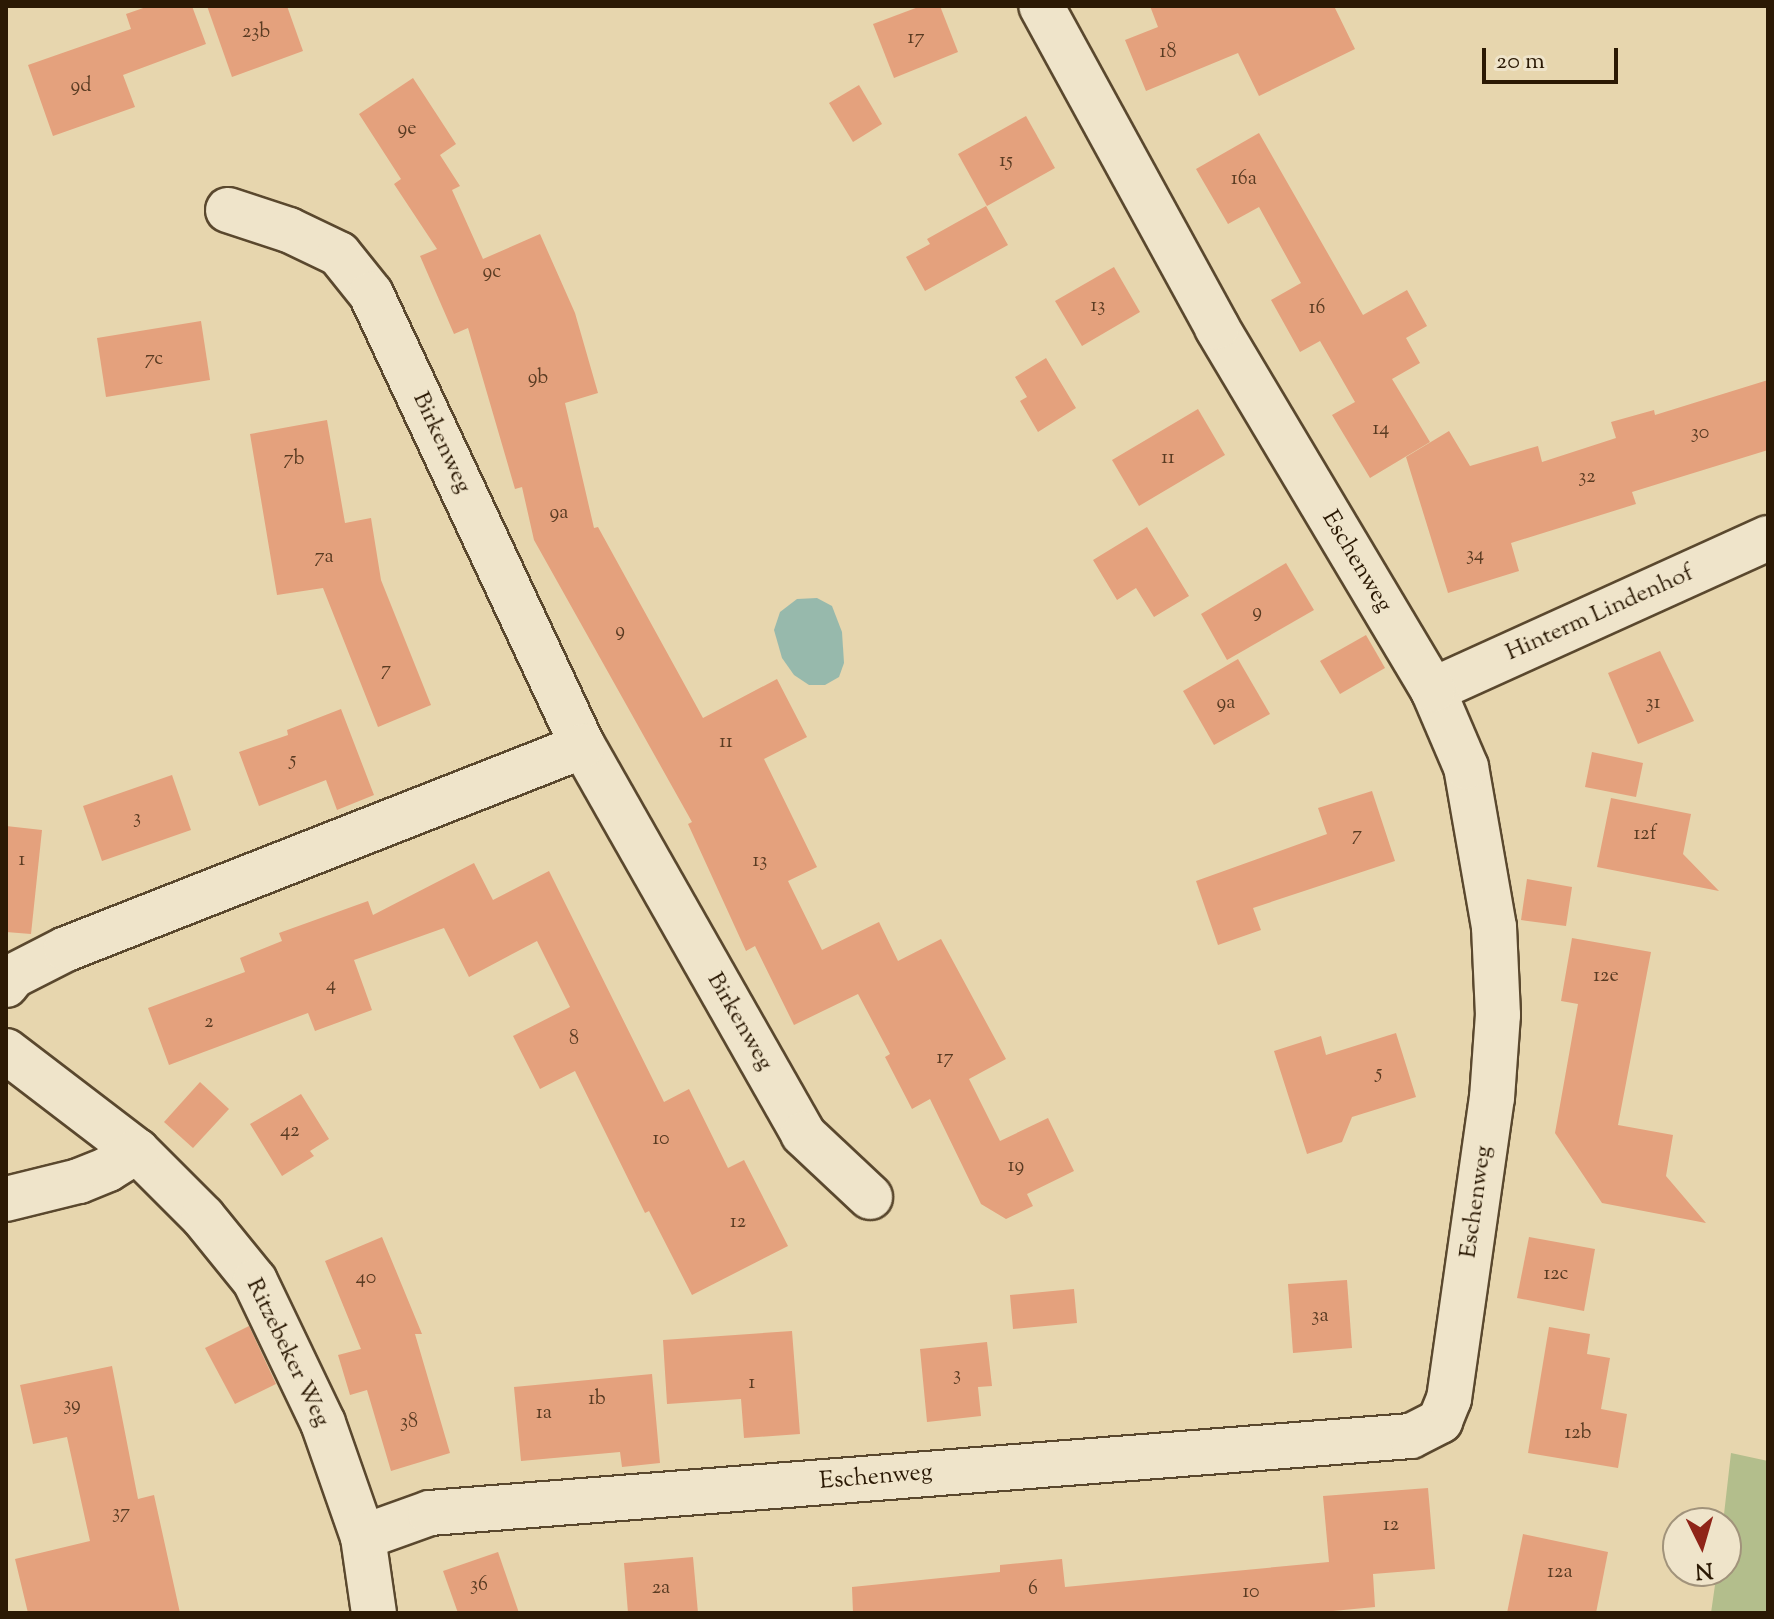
<!DOCTYPE html>
<style>
body{margin:0}
#map{position:relative;width:1774px;height:1619px;overflow:hidden;background:#e7d6ae;font-family:"Sorts Mill Goudy",serif}
div>[style]{position:absolute}
.green>*{inset:0;background:#b3be8c}
.water>*{inset:0;background:#97b9ac}
.building>*{inset:0;background:#e4a17d}
.roads{filter:drop-shadow(2px 0 #5a482e) drop-shadow(-2px 0 #5a482e) drop-shadow(0 2px #5a482e) drop-shadow(0 -2px #5a482e)}
.minor>*{height:44px;margin:-22px;padding:0 22px;transform-origin:22px;border-radius:22px;background:#efe4ca}
span{translate:-50% -50%;white-space:nowrap;text-align:center;line-height:1.15;-webkit-text-stroke:6px #efe4ca;paint-order:stroke}
.number-label{font-size:20px;color:#593b22}
.number-label span{-webkit-text-stroke-width:0}
.street-label{font-size:24px;color:#2b1904}
.frame{position:absolute;inset:0;border:8px solid #2b1904;pointer-events:none}
.north{position:absolute;left:1662px;top:1507px;width:80px;height:80px;box-sizing:border-box;background:#efe4ca;border:2px solid #a1937b;border-radius:50%;rotate:175deg;font-size:22px;font-weight:700;line-height:32px;text-align:center;color:#2b1904}
.north::after{content:'';display:block;margin:auto;width:28px;height:36px;background:#8f2418;clip-path:polygon(50% 0,100% 100%,50% 72%,0 100%)}
.scale{position:absolute;left:1482px;top:48px;width:136px;height:36px;box-sizing:border-box;border:4px solid #2b1904;border-top:0;padding-left:10px;font-size:24px;line-height:28px;white-space:nowrap;color:#2b1904;-webkit-text-stroke:6px #efe4ca;paint-order:stroke}
</style>
<div id="map">
<div class="green">
<i style="clip-path:polygon(1731px 1453px,1768px 1461px,1768px 1613px,1711px 1613px,1717px 1571px,1726px 1571px,1726px 1523px,1723px 1523px)"></i>
</div>
<div class="water">
<i style="clip-path:polygon(817px 598px,832px 606px,842px 632px,844px 663px,839px 677px,825px 685px,809px 685px,794px 675px,782px 658px,774px 630px,780px 612px,797px 599px)"></i>
</div>
<div class="building">
<i style="clip-path:polygon(149px 6px,192px 6px,206px 44px,123px 75px,135px 107px,53px 136px,28px 65px,131px 29px,126px 14px)"></i>
<i style="clip-path:polygon(207px 6px,287px 6px,303px 51px,232px 77px)"></i>
<i style="clip-path:polygon(921px 6px,940px 6px,958px 52px,894px 78px,873px 24px)"></i>
<i style="clip-path:polygon(1150px 6px,1334px 6px,1355px 49px,1259px 96px,1238px 53px,1146px 91px,1125px 40px,1158px 27px)"></i>
<i style="clip-path:polygon(413px 78px,456px 144px,440px 155px,460px 186px,452px 190px,483px 259px,540px 234px,575px 313px,598px 393px,565px 403px,594px 528px,598px 527px,703px 718px,777px 679px,807px 737px,764px 759px,817px 867px,788px 881px,822px 950px,879px 922px,898px 961px,941px 939px,1006px 1059px,969px 1079px,1000px 1141px,1048px 1118px,1074px 1171px,1027px 1194px,1033px 1206px,1006px 1219px,981px 1204px,930px 1099px,912px 1109px,885px 1057px,890px 1054px,858px 994px,794px 1025px,755px 946px,746px 951px,688px 824px,692px 822px,534px 540px,522px 487px,515px 489px,468px 328px,454px 334px,420px 256px,437px 249px,394px 184px,401px 179px,359px 114px)"></i>
<i style="clip-path:polygon(859px 85px,882px 124px,853px 142px,829px 103px)"></i>
<i style="clip-path:polygon(1026px 116px,1055px 168px,987px 206px,958px 154px)"></i>
<i style="clip-path:polygon(1259px 133px,1363px 315px,1407px 290px,1427px 326px,1406px 338px,1420px 363px,1392px 379px,1430px 442px,1370px 478px,1332px 415px,1355px 402px,1320px 341px,1300px 352px,1271px 300px,1301px 283px,1259px 207px,1228px 224px,1196px 169px)"></i>
<i style="clip-path:polygon(986px 206px,1008px 245px,925px 291px,906px 257px,930px 244px,927px 239px)"></i>
<i style="clip-path:polygon(1114px 267px,1140px 312px,1082px 346px,1055px 301px)"></i>
<i style="clip-path:polygon(201px 321px,210px 380px,106px 397px,97px 338px)"></i>
<i style="clip-path:polygon(1046px 358px,1076px 408px,1038px 432px,1020px 401px,1027px 397px,1015px 377px)"></i>
<i style="clip-path:polygon(1768px 380px,1768px 450px,1632px 492px,1636px 504px,1511px 543px,1519px 571px,1448px 593px,1406px 457px,1449px 431px,1470px 466px,1538px 446px,1542px 462px,1616px 438px,1611px 422px,1654px 410px,1655px 415px)"></i>
<i style="clip-path:polygon(1198px 409px,1225px 455px,1139px 506px,1112px 460px)"></i>
<i style="clip-path:polygon(327px 420px,345px 523px,371px 518px,381px 580px,431px 705px,378px 727px,323px 588px,277px 595px,250px 434px)"></i>
<i style="clip-path:polygon(1147px 527px,1189px 596px,1154px 617px,1136px 588px,1117px 600px,1093px 560px)"></i>
<i style="clip-path:polygon(1286px 563px,1314px 610px,1227px 660px,1201px 614px)"></i>
<i style="clip-path:polygon(1366px 635px,1385px 668px,1340px 694px,1320px 661px)"></i>
<i style="clip-path:polygon(1660px 651px,1694px 721px,1638px 744px,1608px 673px)"></i>
<i style="clip-path:polygon(1238px 659px,1270px 714px,1214px 745px,1183px 691px)"></i>
<i style="clip-path:polygon(341px 709px,374px 795px,337px 810px,326px 780px,259px 806px,239px 752px,288px 735px,287px 730px)"></i>
<i style="clip-path:polygon(1592px 752px,1643px 763px,1636px 797px,1585px 787px)"></i>
<i style="clip-path:polygon(172px 775px,191px 830px,102px 861px,83px 806px)"></i>
<i style="clip-path:polygon(1372px 791px,1395px 861px,1253px 908px,1261px 930px,1218px 945px,1196px 881px,1327px 834px,1318px 808px)"></i>
<i style="clip-path:polygon(1611px 798px,1691px 814px,1683px 854px,1719px 891px,1597px 867px)"></i>
<i style="clip-path:polygon(6px 826px,42px 830px,31px 934px,6px 932px)"></i>
<i style="clip-path:polygon(474px 863px,493px 900px,549px 871px,664px 1102px,689px 1089px,728px 1168px,744px 1160px,788px 1246px,692px 1295px,649px 1211px,645px 1213px,575px 1071px,540px 1089px,513px 1036px,570px 1007px,537px 941px,469px 977px,444px 928px,354px 960px,372px 1010px,315px 1031px,308px 1013px,169px 1065px,148px 1008px,245px 972px,240px 958px,282px 941px,279px 933px,368px 901px,373px 915px)"></i>
<i style="clip-path:polygon(1527px 879px,1572px 887px,1566px 926px,1521px 920px)"></i>
<i style="clip-path:polygon(1572px 938px,1651px 952px,1618px 1125px,1673px 1135px,1666px 1176px,1706px 1223px,1602px 1203px,1555px 1133px,1578px 1004px,1561px 1001px)"></i>
<i style="clip-path:polygon(1396px 1033px,1416px 1097px,1352px 1117px,1342px 1142px,1307px 1154px,1274px 1051px,1321px 1036px,1326px 1055px)"></i>
<i style="clip-path:polygon(200px 1082px,229px 1109px,193px 1148px,164px 1122px)"></i>
<i style="clip-path:polygon(301px 1094px,329px 1139px,310px 1151px,314px 1156px,282px 1176px,250px 1124px)"></i>
<i style="clip-path:polygon(382px 1237px,422px 1334px,415px 1334px,450px 1453px,391px 1471px,367px 1390px,350px 1395px,338px 1355px,361px 1349px,325px 1261px)"></i>
<i style="clip-path:polygon(1529px 1237px,1595px 1249px,1584px 1311px,1517px 1298px)"></i>
<i style="clip-path:polygon(1347px 1280px,1352px 1348px,1293px 1353px,1288px 1284px)"></i>
<i style="clip-path:polygon(1074px 1289px,1077px 1323px,1013px 1329px,1010px 1295px)"></i>
<i style="clip-path:polygon(249px 1326px,276px 1384px,235px 1404px,205px 1348px)"></i>
<i style="clip-path:polygon(1549px 1327px,1590px 1334px,1587px 1354px,1610px 1358px,1601px 1409px,1627px 1414px,1618px 1468px,1528px 1453px)"></i>
<i style="clip-path:polygon(792px 1331px,800px 1434px,744px 1438px,741px 1399px,667px 1404px,663px 1340px)"></i>
<i style="clip-path:polygon(987px 1342px,992px 1386px,978px 1387px,981px 1416px,927px 1422px,920px 1349px)"></i>
<i style="clip-path:polygon(112px 1366px,138px 1499px,154px 1495px,180px 1613px,28px 1613px,15px 1559px,90px 1541px,67px 1437px,33px 1444px,20px 1385px)"></i>
<i style="clip-path:polygon(652px 1374px,660px 1463px,622px 1467px,620px 1452px,521px 1461px,514px 1387px)"></i>
<i style="clip-path:polygon(1428px 1488px,1435px 1569px,1373px 1574px,1375px 1607px,1312px 1613px,853px 1613px,852px 1587px,1000px 1572px,1000px 1565px,1062px 1559px,1065px 1587px,1329px 1562px,1323px 1496px)"></i>
<i style="clip-path:polygon(1523px 1534px,1608px 1552px,1596px 1613px,1507px 1613px)"></i>
<i style="clip-path:polygon(498px 1552px,519px 1613px,458px 1613px,443px 1571px)"></i>
<i style="clip-path:polygon(693px 1557px,698px 1613px,628px 1613px,624px 1563px)"></i>
</div>
<div class="roads">
<div class="minor">
<i style="left:228px;top:210px;width:64px;rotate:18.2deg"></i>
<i style="left:289px;top:230px;width:55px;rotate:25.6deg"></i>
<i style="left:339px;top:254px;width:51px;rotate:51.3deg"></i>
<i style="left:371px;top:294px;width:499px;rotate:64.9deg"></i>
<i style="left:583px;top:746px;width:446px;rotate:60.4deg"></i>
<i style="left:803px;top:1134px;width:92px;rotate:43.2deg"></i>
<i style="left:1433px;top:690px;width:368px;rotate:-24.4deg"></i>
<i style="left:6px;top:985px;width:11px;rotate:-52deg"></i>
<i style="left:13px;top:976px;width:59px;rotate:-27deg"></i>
<i style="left:66px;top:949px;width:555px;rotate:-21.44deg"></i>
<i style="left:6px;top:1051px;width:165px;rotate:37.4deg"></i>
<i style="left:137px;top:1151px;width:93px;rotate:45deg"></i>
<i style="left:203px;top:1217px;width:82px;rotate:50.9deg"></i>
<i style="left:255px;top:1281px;width:157px;rotate:64.4deg"></i>
<i style="left:323px;top:1423px;width:121px;rotate:70.7deg"></i>
<i style="left:363px;top:1537px;width:77px;rotate:81.8deg"></i>
<i style="left:6px;top:1199px;width:75px;rotate:-13.9deg"></i>
<i style="left:79px;top:1181px;width:31px;rotate:-22deg"></i>
<i style="left:108px;top:1169px;width:34px;rotate:-32deg"></i>
<i style="left:363px;top:1537px;width:71px;rotate:-19.7deg"></i>
<i style="left:430px;top:1513px;width:984px;rotate:-4.49deg"></i>
<i style="left:1411px;top:1436px;width:33px;rotate:-27deg"></i>
<i style="left:1440px;top:1421px;width:24px;rotate:-68deg"></i>
<i style="left:1449px;top:1399px;width:304px;rotate:-81.9deg"></i>
<i style="left:1492px;top:1098px;width:83px;rotate:-85.9deg"></i>
<i style="left:1498px;top:1015px;width:88px;rotate:-92.6deg"></i>
<i style="left:1494px;top:927px;width:162px;rotate:-99.9deg"></i>
<i style="left:1466px;top:767px;width:84px;rotate:-113.2deg"></i>
<i style="left:1433px;top:690px;width:422px;rotate:-120.8deg"></i>
<i style="left:1217px;top:327px;width:366px;rotate:-118.7deg"></i>
</div>
</div>
<div class="number-label">
<span style="left:256px;top:32px">23b</span>
<span style="left:916px;top:38px">17</span>
<span style="left:1168px;top:52px">18</span>
<span style="left:81px;top:86px">9d</span>
<span style="left:407px;top:129px">9e</span>
<span style="left:1006px;top:161px">15</span>
<span style="left:1244px;top:179px">16a</span>
<span style="left:492px;top:272px">9c</span>
<span style="left:1098px;top:306px">13</span>
<span style="left:1317px;top:308px">16</span>
<span style="left:154px;top:359px">7c</span>
<span style="left:538px;top:378px">9b</span>
<span style="left:1381px;top:429px">14</span>
<span style="left:1700px;top:433px">30</span>
<span style="left:1168px;top:458px">11</span>
<span style="left:294px;top:459px">7b</span>
<span style="left:1587px;top:477px">32</span>
<span style="left:559px;top:513px">9a</span>
<span style="left:1475px;top:555px">34</span>
<span style="left:324px;top:557px">7a</span>
<span style="left:1257px;top:612px">9</span>
<span style="left:620px;top:631px">9</span>
<span style="left:386px;top:670px">7</span>
<span style="left:1226px;top:703px">9a</span>
<span style="left:1653px;top:703px">31</span>
<span style="left:726px;top:742px">11</span>
<span style="left:293px;top:760px">5</span>
<span style="left:137px;top:818px">3</span>
<span style="left:1645px;top:834px">12f</span>
<span style="left:1357px;top:835px">7</span>
<span style="left:22px;top:860px">1</span>
<span style="left:760px;top:861px">13</span>
<span style="left:1606px;top:976px">12e</span>
<span style="left:331px;top:985px">4</span>
<span style="left:209px;top:1022px">2</span>
<span style="left:574px;top:1039px">8</span>
<span style="left:945px;top:1058px">17</span>
<span style="left:1379px;top:1073px">5</span>
<span style="left:290px;top:1131px">42</span>
<span style="left:661px;top:1139px">10</span>
<span style="left:1016px;top:1166px">19</span>
<span style="left:738px;top:1222px">12</span>
<span style="left:1556px;top:1274px">12c</span>
<span style="left:366px;top:1278px">40</span>
<span style="left:1320px;top:1316px">3a</span>
<span style="left:957px;top:1375px">3</span>
<span style="left:752px;top:1383px">1</span>
<span style="left:597px;top:1399px">1b</span>
<span style="left:72px;top:1405px">39</span>
<span style="left:544px;top:1413px">1a</span>
<span style="left:409px;top:1422px">38</span>
<span style="left:1578px;top:1433px">12b</span>
<span style="left:121px;top:1513px">37</span>
<span style="left:1391px;top:1525px">12</span>
<span style="left:1560px;top:1572px">12a</span>
<span style="left:479px;top:1585px">36</span>
<span style="left:661px;top:1588px">2a</span>
<span style="left:1033px;top:1589px">6</span>
<span style="left:1251px;top:1592px">10</span>
</div>
<div class="street-label">
<span style="left:441px;top:443px;rotate:65deg">Birkenweg</span>
<span style="left:1356px;top:562px;rotate:59deg">Eschenweg</span>
<span style="left:1600px;top:614px;rotate:-24deg">Hinterm Lindenhof</span>
<span style="left:739px;top:1022px;rotate:60deg">Birkenweg</span>
<span style="left:1477px;top:1202px;rotate:-82deg">Eschenweg</span>
<span style="left:287px;top:1353px;rotate:64deg">Ritzebeker Weg</span>
<span style="left:876px;top:1478px;rotate:-5deg">Eschenweg</span>
</div>
<div class="frame"></div>
<div class="north">N</div>
<div class="scale">20 m</div>
</div>
